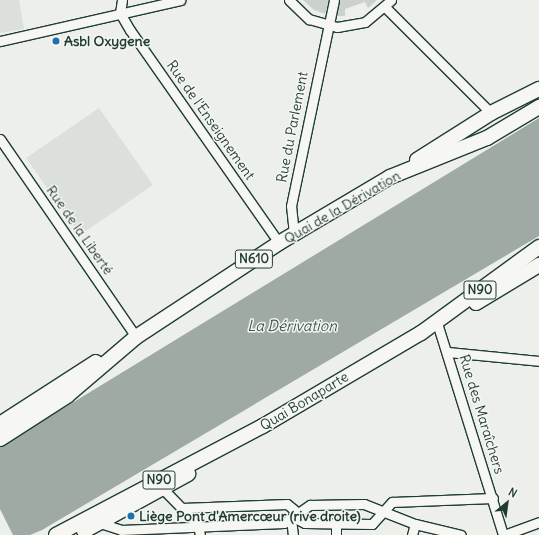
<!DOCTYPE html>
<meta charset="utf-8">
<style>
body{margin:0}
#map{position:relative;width:539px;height:535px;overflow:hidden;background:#edefea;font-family:Delius,sans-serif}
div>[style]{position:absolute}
.built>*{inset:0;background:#dce0db}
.green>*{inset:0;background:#cbd2cc}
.water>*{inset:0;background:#9faaa4}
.pier>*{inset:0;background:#edefea}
.roads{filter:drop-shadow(1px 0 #1f3d34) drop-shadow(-1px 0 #1f3d34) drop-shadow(0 1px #1f3d34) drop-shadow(0 -1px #1f3d34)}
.minor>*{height:9px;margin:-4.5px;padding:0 4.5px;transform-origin:4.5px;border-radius:4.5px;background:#f6f6f2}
.primary>*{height:14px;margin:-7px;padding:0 7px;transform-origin:7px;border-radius:7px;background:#f6f6f2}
.dots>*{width:11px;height:11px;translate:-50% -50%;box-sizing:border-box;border:2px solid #f6f6f2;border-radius:50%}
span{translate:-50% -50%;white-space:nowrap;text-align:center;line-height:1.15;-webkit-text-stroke:3px #f6f6f2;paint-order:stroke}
.shield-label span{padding:1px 3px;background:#f6f6f2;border:1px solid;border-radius:3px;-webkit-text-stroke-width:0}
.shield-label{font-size:13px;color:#1f3d34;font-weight:700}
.poi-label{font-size:14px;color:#1f3d34;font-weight:700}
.left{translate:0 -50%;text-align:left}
.street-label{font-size:14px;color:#1f3d34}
.water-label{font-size:15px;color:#3f5850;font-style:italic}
.north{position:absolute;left:487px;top:483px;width:40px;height:40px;-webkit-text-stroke:3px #f6f6f2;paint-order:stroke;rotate:29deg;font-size:11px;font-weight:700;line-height:16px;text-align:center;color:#1f3d34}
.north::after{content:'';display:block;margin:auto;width:14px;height:18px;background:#1f3d34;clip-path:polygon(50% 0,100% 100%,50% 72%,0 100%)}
</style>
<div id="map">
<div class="built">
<i style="clip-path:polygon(0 0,19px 0,24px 29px,0 33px)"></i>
<i style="clip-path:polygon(99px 108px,153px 185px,80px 235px,26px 158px)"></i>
</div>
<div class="green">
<i style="clip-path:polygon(303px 0,329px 0,325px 14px,314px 10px)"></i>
<i style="clip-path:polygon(339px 0,377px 0,368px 8px,365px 2px,345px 9px,345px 16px,335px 16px)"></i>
</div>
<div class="water">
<i style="clip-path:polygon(539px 118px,539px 236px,42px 530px,30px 535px,0 535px,0 447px)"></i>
</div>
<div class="pier">
<i style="clip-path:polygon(0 509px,13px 535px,0 535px)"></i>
</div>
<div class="roads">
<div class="minor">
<i style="left:122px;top:0;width:13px;rotate:99deg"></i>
<i style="left:120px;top:13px;width:20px;rotate:60deg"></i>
<i style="left:130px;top:30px;width:260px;rotate:55deg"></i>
<i style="left:289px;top:0;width:28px;rotate:44deg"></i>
<i style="left:309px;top:19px;width:29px;rotate:16deg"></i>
<i style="left:337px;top:27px;width:28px;rotate:-10deg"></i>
<i style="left:365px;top:22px;width:34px;rotate:-40deg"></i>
<i style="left:385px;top:7px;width:150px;rotate:45deg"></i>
<i style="left:0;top:41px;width:185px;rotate:-12.8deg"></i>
<i style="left:0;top:139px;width:240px;rotate:55.5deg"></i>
<i style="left:294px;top:234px;width:28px;rotate:-96deg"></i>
<i style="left:291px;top:206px;width:210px;rotate:-78.2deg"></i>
<i style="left:438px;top:326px;width:219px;rotate:72.7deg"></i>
<i style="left:448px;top:352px;width:91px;rotate:5.6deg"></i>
<i style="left:164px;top:490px;width:49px;rotate:45.8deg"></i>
<i style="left:182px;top:508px;width:105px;rotate:-2.2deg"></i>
<i style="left:287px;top:504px;width:13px;rotate:39deg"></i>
<i style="left:293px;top:517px;width:13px;rotate:27deg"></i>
<i style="left:305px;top:523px;width:67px;rotate:0.9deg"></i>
<i style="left:372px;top:524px;width:30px;rotate:-48deg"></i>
<i style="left:392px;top:502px;width:101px;rotate:-2.3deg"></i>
<i style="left:291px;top:519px;width:16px;rotate:83deg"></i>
<i style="left:100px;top:523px;width:22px;rotate:18deg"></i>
<i style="left:121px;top:530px;width:163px;rotate:-2.5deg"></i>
<i style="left:284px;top:523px;width:32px;rotate:-35deg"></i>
<i style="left:310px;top:505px;width:54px;rotate:-1.1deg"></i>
<i style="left:364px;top:504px;width:55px;rotate:21.4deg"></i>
<i style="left:415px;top:524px;width:47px;rotate:13.4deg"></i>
<i style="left:198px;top:525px;width:10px;rotate:79deg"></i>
<i style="left:336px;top:535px;width:12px;rotate:-90deg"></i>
<i style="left:412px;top:535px;width:11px;rotate:-75deg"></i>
<i style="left:504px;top:535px;width:37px;rotate:-20deg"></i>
</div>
<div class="primary">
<i style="left:417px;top:160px;width:88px;rotate:-32.4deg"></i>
<i style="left:491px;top:113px;width:54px;rotate:-26.6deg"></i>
<i style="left:476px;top:303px;width:74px;rotate:-31.1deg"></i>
<i style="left:0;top:424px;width:114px;rotate:-32.9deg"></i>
<i style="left:0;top:439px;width:80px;rotate:-32.7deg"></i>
<i style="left:67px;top:396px;width:91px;rotate:-40.5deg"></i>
<i style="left:136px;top:337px;width:171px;rotate:-33.3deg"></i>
<i style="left:279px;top:243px;width:129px;rotate:-30.7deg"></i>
<i style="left:390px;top:177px;width:105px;rotate:-21.9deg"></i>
<i style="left:487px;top:138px;width:61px;rotate:-30.8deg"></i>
<i style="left:84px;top:531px;width:119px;rotate:-28.7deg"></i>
<i style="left:56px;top:535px;width:234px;rotate:-27.8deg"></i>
<i style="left:263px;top:426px;width:183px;rotate:-30.5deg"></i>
<i style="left:421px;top:333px;width:146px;rotate:-36.1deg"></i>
</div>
</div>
<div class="dots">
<i style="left:56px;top:41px;background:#1f6fb2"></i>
<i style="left:131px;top:516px;background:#1f6fb2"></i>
</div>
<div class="shield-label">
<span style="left:254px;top:259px">N610</span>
<span style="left:480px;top:290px">N90</span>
<span style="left:159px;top:480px">N90</span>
</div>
<div class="poi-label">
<span class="left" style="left:64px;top:41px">Asbl Oxygene</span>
<span class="left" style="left:139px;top:516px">Liège Pont d'Amercœur (rive droite)</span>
</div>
<div class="street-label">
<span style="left:211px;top:120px;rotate:55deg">Rue de l'Enseignement</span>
<span style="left:292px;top:127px;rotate:-79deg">Rue du Parlement</span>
<span style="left:342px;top:207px;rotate:-30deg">Quai de la Dérivation</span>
<span style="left:80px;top:230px;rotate:55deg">Rue de la Liberté</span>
<span style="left:304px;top:401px;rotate:-31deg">Quai Bonaparte</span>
<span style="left:482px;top:414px;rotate:73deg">Rue des Maraîchers</span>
</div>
<div class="water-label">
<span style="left:292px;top:326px">La Dérivation</span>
</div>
<div class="north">N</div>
</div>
